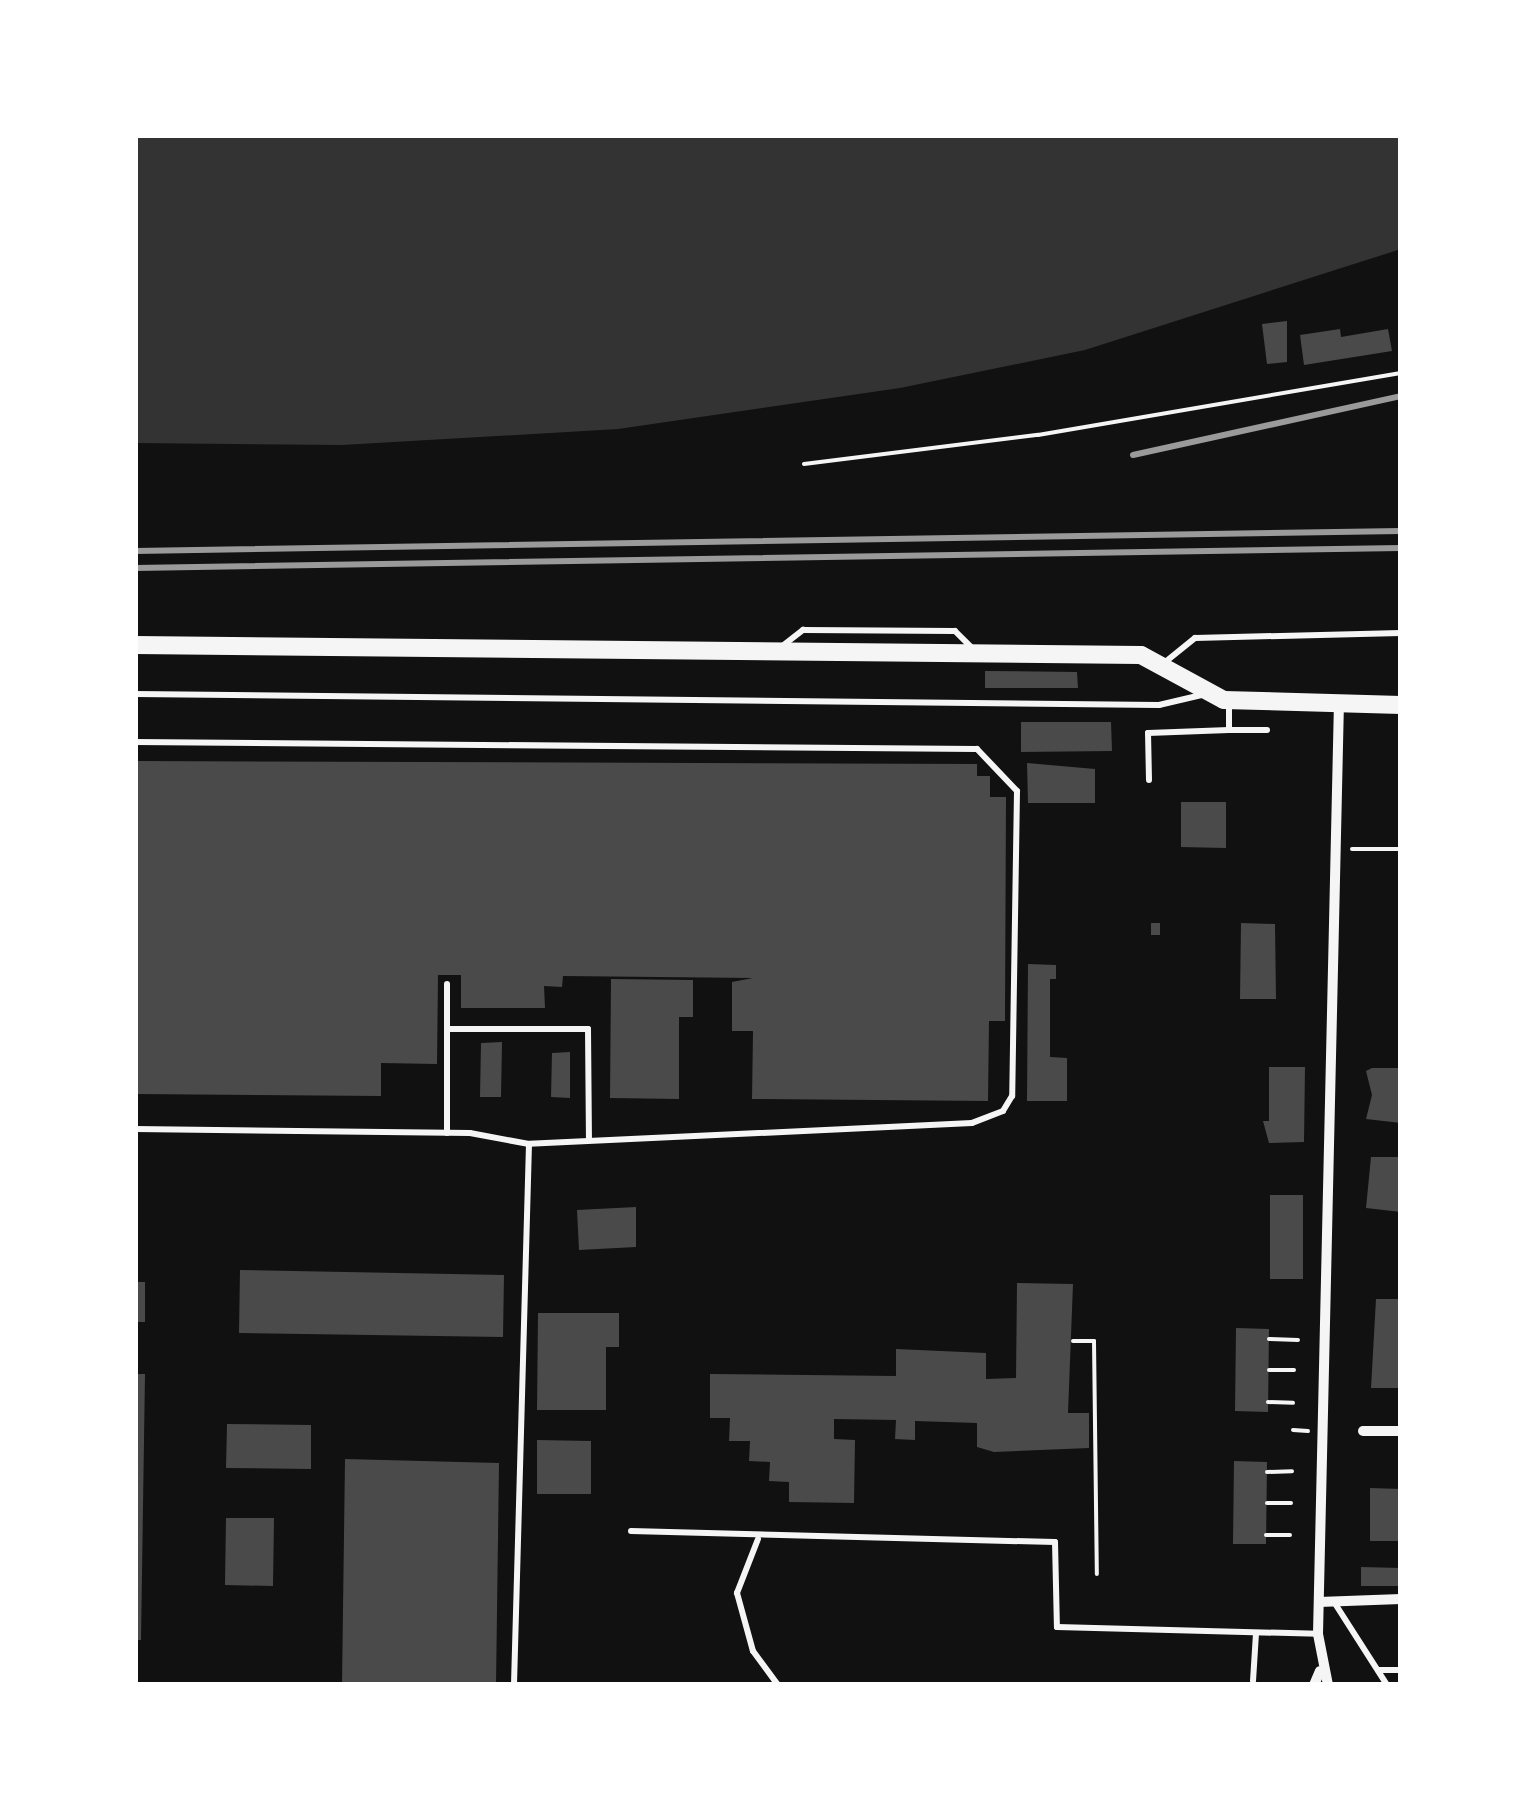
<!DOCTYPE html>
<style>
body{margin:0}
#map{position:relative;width:1536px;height:1820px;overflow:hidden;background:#111;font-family:"Fira Sans Condensed",sans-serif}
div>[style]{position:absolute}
.water>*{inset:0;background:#333}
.building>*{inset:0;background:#4a4a4a}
.path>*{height:4px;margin:-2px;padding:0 2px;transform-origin:2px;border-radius:2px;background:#f5f5f5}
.service>*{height:6px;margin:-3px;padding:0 3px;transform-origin:3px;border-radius:3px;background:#f5f5f5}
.minor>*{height:10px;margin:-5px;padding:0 5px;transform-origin:5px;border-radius:5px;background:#f5f5f5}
.tertiary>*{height:18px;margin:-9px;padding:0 9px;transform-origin:9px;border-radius:9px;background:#f5f5f5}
.rail>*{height:6px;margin:-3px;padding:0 3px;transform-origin:3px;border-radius:3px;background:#9a9a9a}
span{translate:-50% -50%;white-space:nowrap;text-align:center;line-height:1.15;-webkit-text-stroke:9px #fff;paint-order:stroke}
.frame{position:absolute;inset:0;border:138px solid #fff;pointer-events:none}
</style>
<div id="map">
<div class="water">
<i style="clip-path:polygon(135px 135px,1401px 135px,1401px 249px,1085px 350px,900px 388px,618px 429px,342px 445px,135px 443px)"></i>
</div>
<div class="building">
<i style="clip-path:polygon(1287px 321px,1287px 362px,1267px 364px,1262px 324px)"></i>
<i style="clip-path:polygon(1340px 329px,1341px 337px,1388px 329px,1392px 351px,1304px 365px,1300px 335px)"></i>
<i style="clip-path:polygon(985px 671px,1077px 672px,1078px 688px,985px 688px)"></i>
<i style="clip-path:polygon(1021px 722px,1111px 722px,1112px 751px,1021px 752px)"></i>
<i style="clip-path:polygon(135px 761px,977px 764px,977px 776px,990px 776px,990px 797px,1006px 797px,1005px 1021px,989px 1021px,988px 1101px,752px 1099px,753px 1031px,732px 1031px,732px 982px,753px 978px,563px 976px,562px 987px,544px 986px,545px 1008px,461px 1008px,461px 975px,438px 975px,437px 1064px,381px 1063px,381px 1096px,135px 1094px)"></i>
<i style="clip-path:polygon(1027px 763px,1095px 769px,1095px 803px,1028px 803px)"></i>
<i style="clip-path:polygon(1181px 802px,1226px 802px,1226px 848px,1181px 847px)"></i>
<i style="clip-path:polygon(1151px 923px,1160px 923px,1160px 935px,1151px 935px)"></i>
<i style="clip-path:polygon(1241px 923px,1275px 924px,1276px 999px,1240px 999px)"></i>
<i style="clip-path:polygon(1028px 964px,1056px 965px,1056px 979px,1050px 979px,1050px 1057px,1067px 1058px,1067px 1101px,1027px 1101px)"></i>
<i style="clip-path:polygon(611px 979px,693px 980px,693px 1017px,679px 1017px,679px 1099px,610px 1098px)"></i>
<i style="clip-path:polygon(502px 1042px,501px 1097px,480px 1097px,481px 1043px)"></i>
<i style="clip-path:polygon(570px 1052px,570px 1098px,551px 1097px,552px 1053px)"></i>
<i style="clip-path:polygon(1269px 1067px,1305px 1067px,1304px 1142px,1269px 1143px,1263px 1121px,1269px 1121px)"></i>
<i style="clip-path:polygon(1372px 1068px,1401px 1068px,1401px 1123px,1366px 1119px,1372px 1095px,1366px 1071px)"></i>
<i style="clip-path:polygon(1371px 1157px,1401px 1157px,1401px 1212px,1366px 1208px)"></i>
<i style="clip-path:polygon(1270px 1195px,1303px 1195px,1303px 1279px,1270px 1279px)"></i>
<i style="clip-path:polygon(636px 1207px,636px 1247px,579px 1250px,577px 1210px)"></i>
<i style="clip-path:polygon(240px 1270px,504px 1275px,503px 1337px,239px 1333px)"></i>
<i style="clip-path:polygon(135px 1282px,145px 1282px,145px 1322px,135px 1322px)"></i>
<i style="clip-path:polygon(1017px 1283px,1073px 1284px,1068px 1413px,1089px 1413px,1089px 1448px,994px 1452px,977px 1447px,977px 1423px,915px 1421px,915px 1440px,895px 1439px,896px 1420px,834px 1419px,834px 1439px,855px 1440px,854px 1503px,789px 1502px,789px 1482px,769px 1481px,770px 1462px,749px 1461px,750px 1441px,729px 1441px,730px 1418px,710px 1418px,710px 1374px,896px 1376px,896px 1349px,986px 1353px,986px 1379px,1016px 1378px)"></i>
<i style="clip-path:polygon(1376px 1299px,1401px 1299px,1401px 1388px,1371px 1388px)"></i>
<i style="clip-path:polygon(538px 1313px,619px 1313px,619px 1347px,606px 1347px,606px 1410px,537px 1410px)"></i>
<i style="clip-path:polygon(1236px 1328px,1269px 1329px,1268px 1412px,1235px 1411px)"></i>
<i style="clip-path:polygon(135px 1374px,145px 1374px,141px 1640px,135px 1640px)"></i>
<i style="clip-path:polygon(227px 1424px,311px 1425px,311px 1469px,226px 1468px)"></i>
<i style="clip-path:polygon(537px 1440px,591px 1441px,591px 1494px,537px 1494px)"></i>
<i style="clip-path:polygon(345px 1459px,499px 1463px,496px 1685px,342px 1685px)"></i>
<i style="clip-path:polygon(1234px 1461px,1267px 1462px,1266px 1544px,1233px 1544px)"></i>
<i style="clip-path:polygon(1370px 1488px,1401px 1489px,1401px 1541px,1370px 1541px)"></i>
<i style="clip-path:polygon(226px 1518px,274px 1518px,273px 1586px,225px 1585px)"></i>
<i style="clip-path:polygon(1361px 1567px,1401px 1568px,1401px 1586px,1361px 1586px)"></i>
</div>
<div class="path">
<i style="left:804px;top:464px;width:236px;rotate:-7.1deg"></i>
<i style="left:1038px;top:435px;width:368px;rotate:-9.7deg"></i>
<i style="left:1352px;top:849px;width:49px"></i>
<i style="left:1269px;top:1339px;width:29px;rotate:2deg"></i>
<i style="left:1073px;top:1341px;width:21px"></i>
<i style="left:1094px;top:1341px;width:233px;rotate:89.3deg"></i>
<i style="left:1269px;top:1370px;width:25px"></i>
<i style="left:1268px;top:1402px;width:25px;rotate:2deg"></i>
<i style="left:1293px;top:1430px;width:15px;rotate:4deg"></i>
<i style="left:1267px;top:1472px;width:25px;rotate:-2deg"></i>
<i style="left:1267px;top:1503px;width:24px"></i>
<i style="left:1266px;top:1535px;width:24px"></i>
</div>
<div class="service">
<i style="left:781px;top:647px;width:28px;rotate:-38deg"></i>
<i style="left:803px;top:630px;width:152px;rotate:0.4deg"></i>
<i style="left:955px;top:631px;width:25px;rotate:45deg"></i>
<i style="left:1164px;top:663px;width:40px;rotate:-39deg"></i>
<i style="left:1195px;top:638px;width:206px;rotate:-1.4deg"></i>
<i style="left:135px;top:694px;width:1024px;rotate:0.62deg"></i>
<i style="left:1159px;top:705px;width:48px;rotate:-13.2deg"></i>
<i style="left:1229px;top:730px;width:38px"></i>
<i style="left:135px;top:742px;width:842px;rotate:0.48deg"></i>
<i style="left:977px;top:749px;width:58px;rotate:46.4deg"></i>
<i style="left:1017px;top:791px;width:305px;rotate:90.9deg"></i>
<i style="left:1012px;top:1096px;width:17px;rotate:121deg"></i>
<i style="left:1003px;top:1111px;width:33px;rotate:159deg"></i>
<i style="left:972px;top:1123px;width:443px;rotate:177.3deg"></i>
<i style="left:529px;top:1144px;width:541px;rotate:91.59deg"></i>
<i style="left:1149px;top:780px;width:47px;rotate:-91.2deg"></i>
<i style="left:1148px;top:733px;width:81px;rotate:-2.1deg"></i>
<i style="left:1229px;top:730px;width:29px;rotate:-90deg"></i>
<i style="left:447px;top:1029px;width:141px"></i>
<i style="left:588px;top:1029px;width:110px;rotate:89.5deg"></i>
<i style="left:135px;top:1129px;width:335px;rotate:0.7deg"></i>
<i style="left:470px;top:1133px;width:60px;rotate:10.6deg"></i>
<i style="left:447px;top:1133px;width:149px;rotate:-90deg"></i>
<i style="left:631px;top:1531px;width:424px;rotate:1.5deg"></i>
<i style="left:1055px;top:1542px;width:85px;rotate:88.7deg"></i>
<i style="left:1057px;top:1627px;width:261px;rotate:1.5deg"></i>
<i style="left:758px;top:1539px;width:58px;rotate:111.3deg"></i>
<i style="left:737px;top:1593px;width:60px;rotate:74.6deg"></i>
<i style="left:753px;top:1651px;width:42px;rotate:53.7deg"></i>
<i style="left:1334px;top:1602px;width:98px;rotate:57.4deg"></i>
<i style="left:1378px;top:1670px;width:23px"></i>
<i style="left:1253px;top:1681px;width:48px;rotate:-86.4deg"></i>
</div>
<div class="minor">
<i style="left:1363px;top:1431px;width:38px"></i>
<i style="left:1319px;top:1602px;width:82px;rotate:-2.1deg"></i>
<i style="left:1314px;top:1685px;width:15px;rotate:-67deg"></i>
<i style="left:1328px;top:1685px;width:52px;rotate:-101.1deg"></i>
<i style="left:1318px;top:1634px;width:930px;rotate:-88.71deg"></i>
</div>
<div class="tertiary">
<i style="left:135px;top:645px;width:1006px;rotate:0.57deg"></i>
<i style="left:1141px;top:655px;width:94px;rotate:28.5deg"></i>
<i style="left:1224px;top:700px;width:177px;rotate:1.6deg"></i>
</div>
<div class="rail">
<i style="left:1133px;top:455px;width:274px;rotate:-12.4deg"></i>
<i style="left:135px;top:551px;width:1266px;rotate:-0.91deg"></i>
<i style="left:135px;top:568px;width:1266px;rotate:-0.91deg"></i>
</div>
<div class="frame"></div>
</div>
